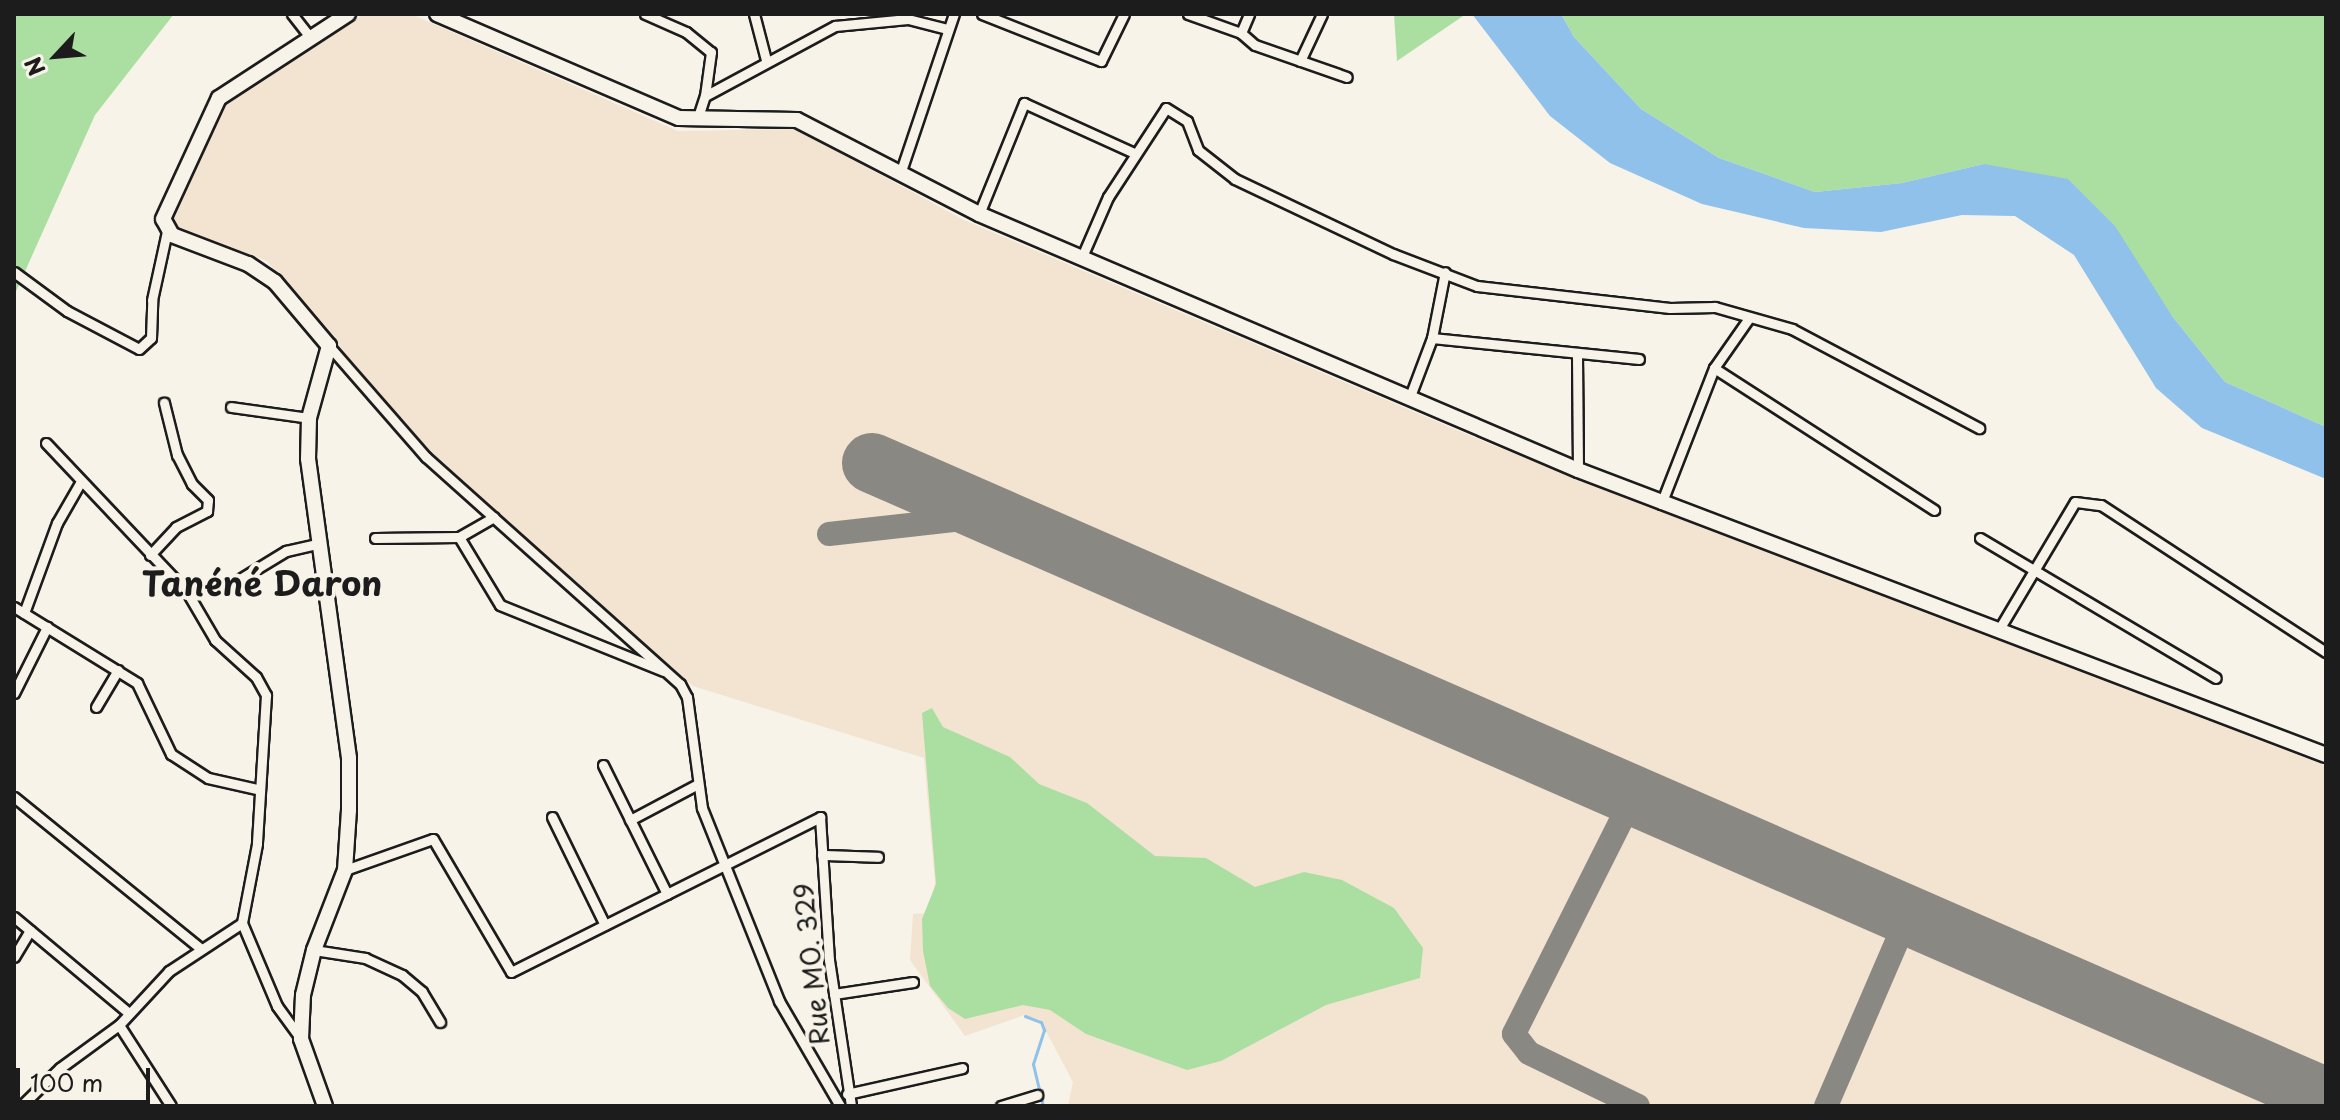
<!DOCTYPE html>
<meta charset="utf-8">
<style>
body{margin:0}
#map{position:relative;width:2340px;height:1120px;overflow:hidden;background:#f7f3e8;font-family:"Playpen Sans",sans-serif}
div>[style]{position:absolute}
.built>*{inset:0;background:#f2e4d0}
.green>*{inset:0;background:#abdfa2}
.water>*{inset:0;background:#8fc1eb}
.stream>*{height:3px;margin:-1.5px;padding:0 1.5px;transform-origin:1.5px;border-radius:1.5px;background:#8fc1eb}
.taxiway>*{height:24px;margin:-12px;padding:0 12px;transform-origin:12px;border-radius:12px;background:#8a8882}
.runway>*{height:60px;margin:-30px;padding:0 30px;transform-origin:30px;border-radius:30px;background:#8a8882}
.roads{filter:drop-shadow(2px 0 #1c1c1c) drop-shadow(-2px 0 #1c1c1c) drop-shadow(0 2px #1c1c1c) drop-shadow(0 -2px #1c1c1c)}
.street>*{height:9px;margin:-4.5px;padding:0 4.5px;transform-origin:4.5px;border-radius:4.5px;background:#f7f3e8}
.secondary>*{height:14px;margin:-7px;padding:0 7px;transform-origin:7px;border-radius:7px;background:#f7f3e8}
span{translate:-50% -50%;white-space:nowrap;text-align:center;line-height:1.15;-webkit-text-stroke:8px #f7f3e8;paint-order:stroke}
.street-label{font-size:26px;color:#1c1c1c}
.district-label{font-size:34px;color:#1c1c1c;font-weight:700}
.frame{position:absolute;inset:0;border:16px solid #1c1c1c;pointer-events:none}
.north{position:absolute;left:16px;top:16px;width:80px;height:80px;-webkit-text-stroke:6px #f7f3e8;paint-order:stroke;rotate:244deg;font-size:22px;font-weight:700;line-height:32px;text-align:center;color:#1c1c1c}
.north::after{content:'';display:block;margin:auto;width:28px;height:36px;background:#1c1c1c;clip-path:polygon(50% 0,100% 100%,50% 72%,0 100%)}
.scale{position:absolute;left:16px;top:1068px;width:134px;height:36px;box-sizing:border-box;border:4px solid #1c1c1c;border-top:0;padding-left:10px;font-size:24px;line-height:28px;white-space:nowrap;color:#1c1c1c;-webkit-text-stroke:6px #f7f3e8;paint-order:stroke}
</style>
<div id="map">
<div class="built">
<i style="clip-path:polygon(364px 14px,411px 14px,678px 131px,796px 129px,964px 220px,1492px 445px,2326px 766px,2326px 1106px,1068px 1106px,1073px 1082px,1040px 1020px,1024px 1015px,965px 1036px,910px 960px,913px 914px,929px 913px,935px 882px,924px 758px,693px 686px,427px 453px,267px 261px,171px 225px,225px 105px)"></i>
</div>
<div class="green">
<i style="clip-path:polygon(14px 14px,174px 14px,95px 115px,14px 296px)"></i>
<i style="clip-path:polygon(1394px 14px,1466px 14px,1397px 61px)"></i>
<i style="clip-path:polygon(1561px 14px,2326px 14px,2326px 427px,2225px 382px,2172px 316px,1984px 164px,1902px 183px,1815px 192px,1719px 158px,1641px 109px,1574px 37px)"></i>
<i style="clip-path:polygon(932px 708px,943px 727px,1010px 757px,1039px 784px,1087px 803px,1155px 856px,1206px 858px,1255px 887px,1304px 872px,1342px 880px,1394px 908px,1423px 948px,1420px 978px,1326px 1005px,1221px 1061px,1187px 1070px,1086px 1034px,1050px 1010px,1023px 1005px,965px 1019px,948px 1008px,930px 986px,923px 951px,922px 919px,936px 884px,922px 713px)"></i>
</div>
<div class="water">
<i style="clip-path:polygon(1472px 14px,1561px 14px,1574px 37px,1641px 109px,1719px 158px,1815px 192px,1902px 183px,1984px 164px,2068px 179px,2115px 226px,2172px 316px,2225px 382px,2326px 427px,2326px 479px,2202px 428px,2156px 388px,2074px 255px,2015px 216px,1962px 215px,1881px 232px,1804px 228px,1702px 204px,1610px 163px,1550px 116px)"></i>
</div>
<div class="stream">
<i style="left:1025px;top:1016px;width:17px;rotate:21deg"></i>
<i style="left:1041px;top:1022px;width:9px;rotate:69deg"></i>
<i style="left:1044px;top:1030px;width:36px;rotate:108deg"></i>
<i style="left:1033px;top:1064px;width:43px;rotate:76.6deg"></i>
</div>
<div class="taxiway">
<i style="left:829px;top:534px;width:143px;rotate:-6.4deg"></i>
<i style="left:971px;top:518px;width:37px;rotate:6deg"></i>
<i style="left:1633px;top:797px;width:265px;rotate:116.7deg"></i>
<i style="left:1514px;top:1034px;width:24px;rotate:52deg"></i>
<i style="left:1529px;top:1053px;width:121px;rotate:25.9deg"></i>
<i style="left:1826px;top:1106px;width:207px;rotate:-66.7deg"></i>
</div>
<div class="runway">
<i style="left:872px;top:463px;width:1587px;rotate:23.59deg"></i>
</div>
<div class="roads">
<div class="street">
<i style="left:292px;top:14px;width:31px;rotate:52deg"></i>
<i style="left:645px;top:14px;width:45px;rotate:23.7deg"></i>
<i style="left:686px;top:32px;width:32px;rotate:39deg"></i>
<i style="left:711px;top:52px;width:44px;rotate:97.8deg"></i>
<i style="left:754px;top:14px;width:48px;rotate:75.4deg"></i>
<i style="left:982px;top:14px;width:128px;rotate:21.6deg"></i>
<i style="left:1101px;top:61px;width:52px;rotate:-63.9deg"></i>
<i style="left:1188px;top:14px;width:56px;rotate:19.7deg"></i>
<i style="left:1241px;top:33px;width:18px;rotate:41deg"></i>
<i style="left:1255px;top:45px;width:97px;rotate:19.2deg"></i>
<i style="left:1241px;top:33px;width:21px;rotate:-67deg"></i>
<i style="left:1300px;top:61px;width:52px;rotate:-64.9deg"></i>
<i style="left:697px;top:120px;width:25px;rotate:-72deg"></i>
<i style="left:705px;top:96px;width:148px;rotate:-28.3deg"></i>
<i style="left:835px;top:26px;width:73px;rotate:-5.5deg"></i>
<i style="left:908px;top:19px;width:40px;rotate:14.4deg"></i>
<i style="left:900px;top:174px;width:169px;rotate:-71.4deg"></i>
<i style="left:979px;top:214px;width:120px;rotate:-67.9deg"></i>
<i style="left:1024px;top:103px;width:121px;rotate:24.4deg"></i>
<i style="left:1081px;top:259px;width:68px;rotate:-66.5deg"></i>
<i style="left:1108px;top:197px;width:106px;rotate:-56.9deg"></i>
<i style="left:1166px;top:108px;width:25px;rotate:32deg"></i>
<i style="left:1187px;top:121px;width:31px;rotate:69deg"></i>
<i style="left:1198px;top:150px;width:47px;rotate:38.1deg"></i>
<i style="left:1235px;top:179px;width:175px;rotate:25.4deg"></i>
<i style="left:1393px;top:254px;width:90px;rotate:20.9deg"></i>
<i style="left:1477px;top:286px;width:194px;rotate:6.5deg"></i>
<i style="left:1670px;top:308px;width:45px;rotate:-1.3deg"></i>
<i style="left:1715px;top:307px;width:80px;rotate:15.9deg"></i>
<i style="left:1792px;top:329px;width:212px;rotate:27.9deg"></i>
<i style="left:14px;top:272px;width:66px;rotate:36.3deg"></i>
<i style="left:67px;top:311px;width:81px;rotate:27.8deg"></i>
<i style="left:139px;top:349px;width:16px;rotate:-43deg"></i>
<i style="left:151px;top:338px;width:38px;rotate:-88deg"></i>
<i style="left:152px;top:300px;width:71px;rotate:-77.7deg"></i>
<i style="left:1749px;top:318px;width:61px;rotate:125deg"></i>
<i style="left:1714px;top:368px;width:262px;rotate:32.8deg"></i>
<i style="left:1432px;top:338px;width:208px;rotate:5.8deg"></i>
<i style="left:329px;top:346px;width:147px;rotate:48.9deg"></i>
<i style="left:426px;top:457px;width:341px;rotate:41.8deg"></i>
<i style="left:680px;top:684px;width:15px;rotate:62deg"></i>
<i style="left:687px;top:697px;width:112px;rotate:82.3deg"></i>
<i style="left:702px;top:808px;width:208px;rotate:68.2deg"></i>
<i style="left:779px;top:1001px;width:121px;rotate:59.8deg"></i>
<i style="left:1577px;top:355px;width:115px;rotate:89.5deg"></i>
<i style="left:1409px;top:399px;width:65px;rotate:-69.3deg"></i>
<i style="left:1432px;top:338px;width:67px;rotate:-78.9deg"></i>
<i style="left:231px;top:407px;width:79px;rotate:8deg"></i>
<i style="left:46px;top:443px;width:205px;rotate:46.6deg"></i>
<i style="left:187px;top:592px;width:56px;rotate:59.7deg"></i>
<i style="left:215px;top:640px;width:55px;rotate:42.1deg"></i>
<i style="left:256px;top:677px;width:21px;rotate:61deg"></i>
<i style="left:266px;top:695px;width:149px;rotate:93.5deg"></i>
<i style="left:257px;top:844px;width:80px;rotate:100.8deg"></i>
<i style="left:242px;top:923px;width:90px;rotate:67.1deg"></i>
<i style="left:277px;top:1006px;width:41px;rotate:54deg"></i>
<i style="left:1661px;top:504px;width:146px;rotate:-68.7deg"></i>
<i style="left:459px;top:537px;width:79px;rotate:58.9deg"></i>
<i style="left:500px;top:605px;width:176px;rotate:22deg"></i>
<i style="left:375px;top:538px;width:84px;rotate:-0.7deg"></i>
<i style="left:459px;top:537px;width:40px;rotate:-29.7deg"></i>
<i style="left:1980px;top:538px;width:274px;rotate:30.7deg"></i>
<i style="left:150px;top:555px;width:38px;rotate:-47deg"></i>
<i style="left:176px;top:527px;width:35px;rotate:-27deg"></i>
<i style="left:207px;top:511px;width:11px;rotate:-85deg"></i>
<i style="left:208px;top:500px;width:23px;rotate:-135deg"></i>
<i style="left:192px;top:484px;width:33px;rotate:-117deg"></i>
<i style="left:177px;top:455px;width:54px;rotate:-104deg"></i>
<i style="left:230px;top:585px;width:66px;rotate:-31.3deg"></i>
<i style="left:286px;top:551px;width:32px;rotate:-13deg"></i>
<i style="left:14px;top:607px;width:145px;rotate:31.7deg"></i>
<i style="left:137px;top:683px;width:79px;rotate:64.4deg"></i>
<i style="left:171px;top:754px;width:44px;rotate:33deg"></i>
<i style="left:208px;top:778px;width:50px;rotate:12.7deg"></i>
<i style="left:24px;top:613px;width:96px;rotate:-69.9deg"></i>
<i style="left:57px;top:523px;width:46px;rotate:-60.1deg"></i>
<i style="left:1998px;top:631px;width:150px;rotate:-59.2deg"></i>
<i style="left:2075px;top:502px;width:26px;rotate:7deg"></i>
<i style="left:2101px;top:505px;width:269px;rotate:33.2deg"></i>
<i style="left:14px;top:693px;width:74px;rotate:-63.4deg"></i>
<i style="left:96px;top:707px;width:43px;rotate:-59.3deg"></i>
<i style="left:603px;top:765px;width:144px;rotate:63.6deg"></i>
<i style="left:14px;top:797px;width:240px;rotate:39.1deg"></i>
<i style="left:552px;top:817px;width:120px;rotate:63.9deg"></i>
<i style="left:630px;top:820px;width:75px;rotate:-27.9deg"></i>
<i style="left:822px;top:855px;width:56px;rotate:2deg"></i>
<i style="left:345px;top:870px;width:93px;rotate:-19.4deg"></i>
<i style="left:433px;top:839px;width:154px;rotate:59.6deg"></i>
<i style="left:511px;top:972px;width:346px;rotate:-26.6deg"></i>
<i style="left:820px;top:817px;width:143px;rotate:86.4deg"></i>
<i style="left:829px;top:960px;width:148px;rotate:81.4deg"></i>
<i style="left:14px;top:917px;width:150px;rotate:39.9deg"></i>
<i style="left:314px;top:950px;width:52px;rotate:8.9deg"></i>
<i style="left:365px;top:958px;width:41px;rotate:24.7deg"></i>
<i style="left:402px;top:975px;width:26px;rotate:40deg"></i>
<i style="left:422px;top:992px;width:35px;rotate:59deg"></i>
<i style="left:14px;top:957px;width:31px;rotate:-59deg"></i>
<i style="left:834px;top:994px;width:80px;rotate:-8.6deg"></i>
<i style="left:119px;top:1025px;width:96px;rotate:57.3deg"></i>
<i style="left:847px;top:1094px;width:118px;rotate:-12.7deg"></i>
<i style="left:21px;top:1106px;width:54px;rotate:-44.3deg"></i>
<i style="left:60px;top:1068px;width:73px;rotate:-36.1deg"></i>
<i style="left:119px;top:1025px;width:74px;rotate:-47.2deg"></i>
<i style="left:169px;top:971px;width:87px;rotate:-33.3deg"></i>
<i style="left:1001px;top:1106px;width:38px;rotate:-17deg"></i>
</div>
<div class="secondary">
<i style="left:437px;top:14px;width:263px;rotate:23.3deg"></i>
<i style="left:679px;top:118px;width:118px;rotate:1deg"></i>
<i style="left:797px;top:120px;width:205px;rotate:27.3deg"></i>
<i style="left:979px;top:214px;width:651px;rotate:23.14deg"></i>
<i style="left:1578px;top:470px;width:800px;rotate:20.86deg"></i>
<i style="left:325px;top:1106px;width:71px;rotate:-109.7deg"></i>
<i style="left:301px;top:1039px;width:44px;rotate:-87.4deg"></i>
<i style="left:303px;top:995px;width:46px;rotate:-76.3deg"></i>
<i style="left:314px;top:950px;width:86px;rotate:-68.8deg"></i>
<i style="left:345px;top:870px;width:60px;rotate:-86.2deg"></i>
<i style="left:349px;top:810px;width:52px;rotate:-90deg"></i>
<i style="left:349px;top:758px;width:302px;rotate:-97.8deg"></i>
<i style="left:308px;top:459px;width:41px;rotate:-88.6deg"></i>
<i style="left:309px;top:418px;width:75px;rotate:-74.5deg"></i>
<i style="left:329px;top:346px;width:84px;rotate:-130.2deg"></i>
<i style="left:275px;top:282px;width:32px;rotate:-146deg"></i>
<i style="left:248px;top:264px;width:81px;rotate:-159.1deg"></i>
<i style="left:172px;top:235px;width:18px;rotate:-119deg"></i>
<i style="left:163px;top:219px;width:133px;rotate:-65.2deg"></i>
<i style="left:219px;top:98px;width:154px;rotate:-33.1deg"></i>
</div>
</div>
<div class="street-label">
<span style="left:811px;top:964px;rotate:-96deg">Rue MO. 329</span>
</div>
<div class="district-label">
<span style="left:262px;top:583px">Tanéné Daron</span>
</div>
<div class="frame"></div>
<div class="north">N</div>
<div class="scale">100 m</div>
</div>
